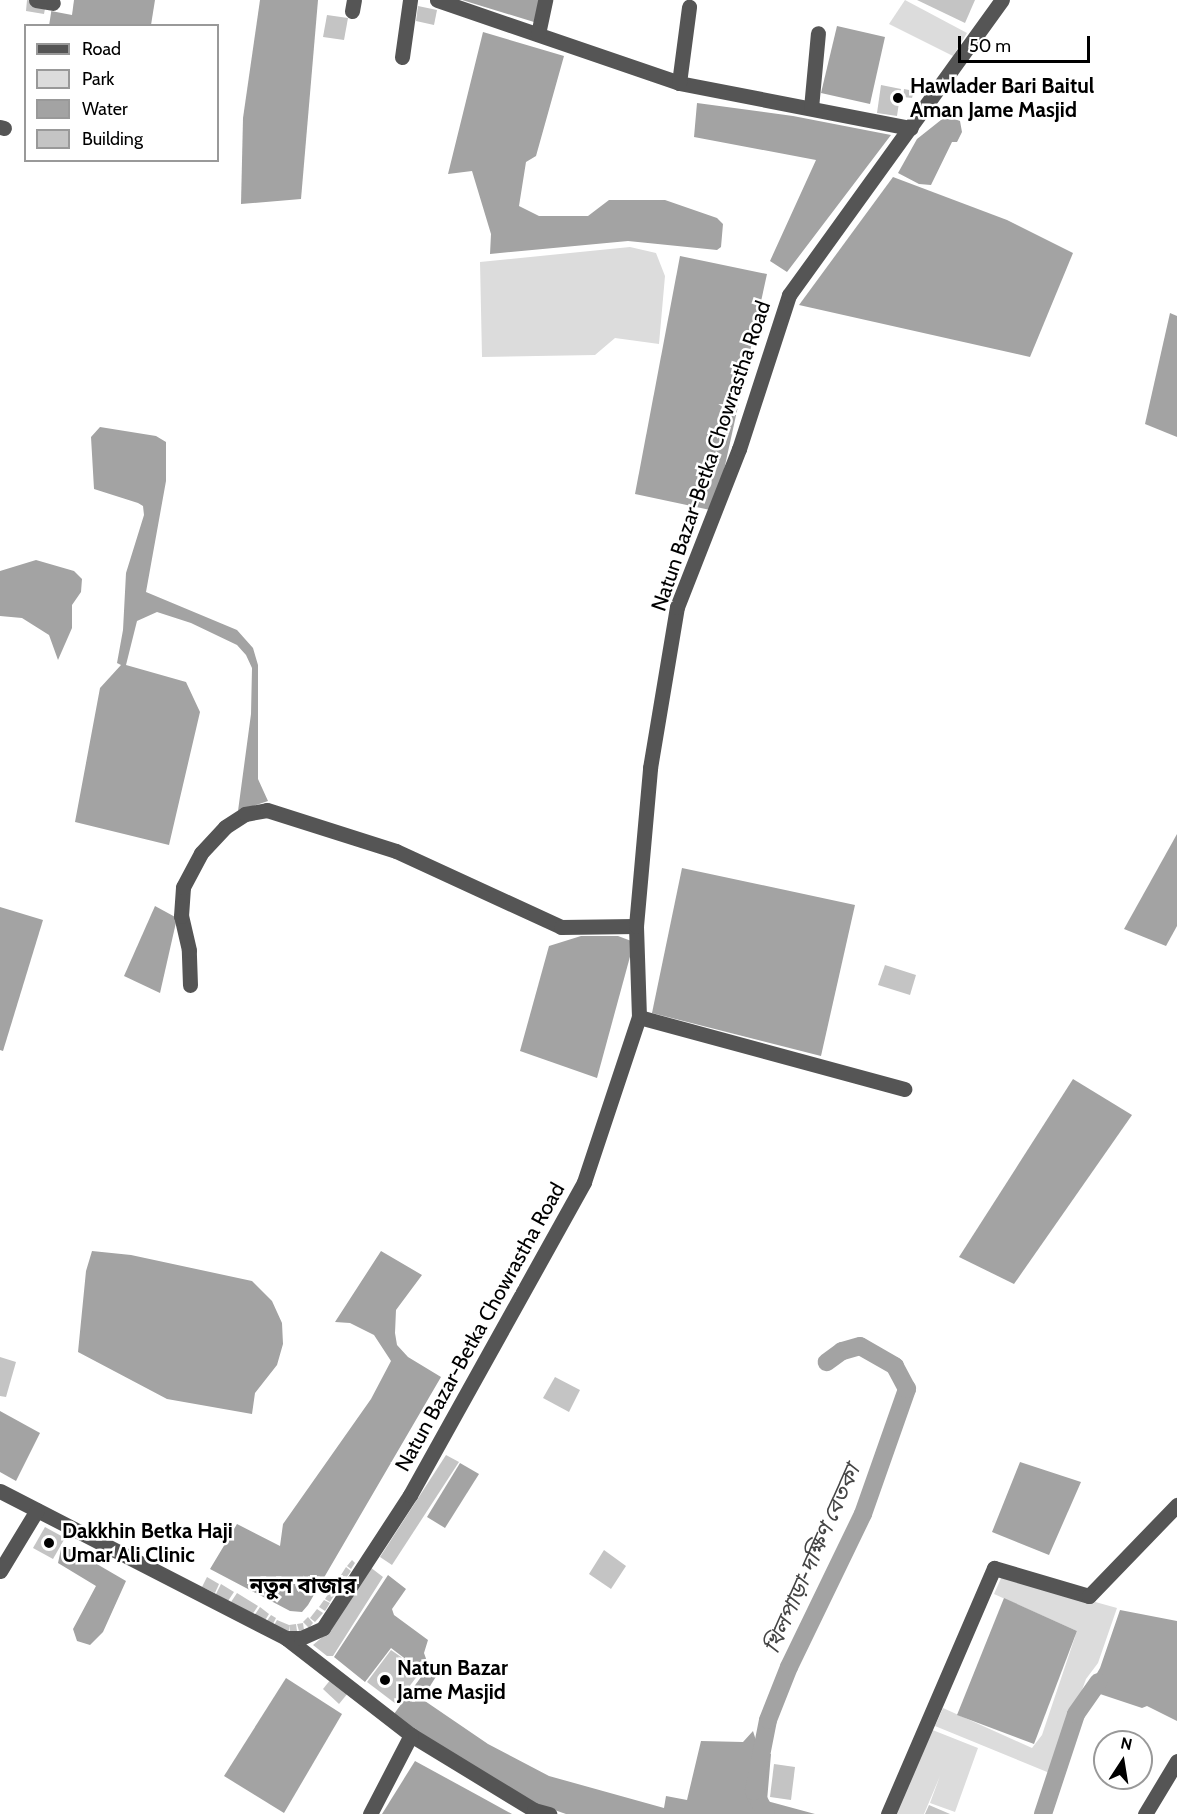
<!DOCTYPE html>
<meta charset="utf-8">
<style>
body{margin:0}
#map{position:relative;width:1177px;height:1814px;overflow:hidden;background:#fff;font-family:Cabin,"Noto Sans Bengali",sans-serif}
div>[style]{position:absolute}
.green>*{inset:0;background:#dcdcdc}
.water>*{inset:0;background:#a3a3a3}
.pier>*{inset:0;background:#fff}
.canal>*{height:18px;margin:-9px;padding:0 9px;transform-origin:9px;border-radius:9px;background:#a3a3a3}
.building>*{inset:0;background:#c4c4c4}
.minor>*{height:15px;margin:-7.5px;padding:0 7.5px;transform-origin:7.5px;border-radius:7.5px;background:#555}
.dots>*{width:16px;height:16px;translate:-50% -50%;box-sizing:border-box;border:3px solid #fff;border-radius:50%}
span{translate:-50% -50%;white-space:nowrap;text-align:center;line-height:1.15;-webkit-text-stroke:5px #fff;paint-order:stroke}
.poi-label{font-size:21px;color:#000;font-weight:700}
.left{translate:0 -50%;text-align:left}
.street-label{font-size:21px;color:#000}
.water-label{font-size:22px;color:#444;font-style:italic}
.neighbourhood-label{font-size:22px;color:#000;font-weight:700}
.legend{position:absolute;left:24px;top:24px;width:195px;height:138px;box-sizing:border-box;background:#fff;border:2px solid #999;margin:0;padding:8px 10px;list-style:none;font-size:18px;color:#000}
.legend li{display:flex;align-items:center;gap:12px;height:30px}
.legend b{width:30px;border:2px solid #999}
.north{position:absolute;left:1093px;top:1730px;width:60px;height:60px;box-sizing:border-box;background:#fff;border:2px solid #999;border-radius:50%;rotate:12deg;font-size:16px;font-weight:700;line-height:24px;text-align:center;color:#000}
.north::after{content:'';display:block;margin:auto;width:21px;height:27px;background:#000;clip-path:polygon(50% 0,100% 100%,50% 72%,0 100%)}
.scale{position:absolute;left:958px;top:36px;width:132px;height:27px;box-sizing:border-box;border:3px solid #000;border-top:0;padding-left:8px;font-size:18px;line-height:21px;white-space:nowrap;color:#000;-webkit-text-stroke:4px #fff;paint-order:stroke}
</style>
<div id="map">
<div class="green">
<i style="clip-path:polygon(905px 0,967px 33px,953px 56px,889px 24px)"></i>
<i style="clip-path:polygon(630px 247px,656px 253px,665px 276px,659px 344px,615px 338px,595px 355px,482px 357px,480px 262px)"></i>
<i style="clip-path:polygon(1002px 1576px,1117px 1608px,1098px 1663px,1086px 1679px,1052px 1774px,935px 1726px,943px 1708px,1032px 1748px,1042px 1735px,1077px 1631px,994px 1594px)"></i>
<i style="clip-path:polygon(930px 1729px,978px 1748px,955px 1812px,930px 1803px,940px 1776px,924px 1814px,895px 1814px)"></i>
</div>
<div class="water">
<i style="clip-path:polygon(53px 0,155px 0,151px 25px,49px 26px)"></i>
<i style="clip-path:polygon(260px 0,318px 0,301px 199px,241px 204px,243px 118px)"></i>
<i style="clip-path:polygon(462px 0,541px 0,534px 22px)"></i>
<i style="clip-path:polygon(837px 26px,885px 37px,870px 104px,821px 93px)"></i>
<i style="clip-path:polygon(483px 32px,564px 56px,536px 156px,526px 162px,519px 206px,539px 216px,588px 216px,609px 200px,665px 200px,717px 218px,723px 224px,721px 247px,717px 250px,628px 241px,490px 254px,491px 234px,472px 171px,448px 174px)"></i>
<i style="clip-path:polygon(697px 103px,793px 116px,891px 135px,787px 272px,770px 261px,816px 160px,694px 137px)"></i>
<i style="clip-path:polygon(946px 116px,960px 121px,962px 132px,957px 142px,952px 142px,931px 185px,919px 184px,898px 173px,917px 139px)"></i>
<i style="clip-path:polygon(893px 177px,1007px 220px,1073px 253px,1030px 357px,799px 305px)"></i>
<i style="clip-path:polygon(680px 256px,767px 274px,715px 511px,635px 494px)"></i>
<i style="clip-path:polygon(1170px 313px,1177px 316px,1177px 437px,1145px 424px)"></i>
<i style="clip-path:polygon(100px 427px,156px 436px,166px 442px,166px 481px,146px 592px,237px 630px,253px 648px,258px 665px,258px 779px,268px 801px,238px 811px,251px 714px,252px 668px,246px 655px,237px 645px,191px 623px,157px 612px,137px 621px,126px 665px,186px 682px,200px 712px,169px 845px,75px 822px,100px 688px,121px 665px,117px 663px,123px 630px,126px 573px,144px 515px,143px 506px,138px 503px,94px 489px,91px 437px)"></i>
<i style="clip-path:polygon(36px 560px,74px 571px,82px 579px,81px 592px,72px 605px,72px 628px,58px 660px,49px 635px,22px 618px,0 616px,0 571px)"></i>
<i style="clip-path:polygon(1177px 834px,1177px 926px,1166px 946px,1124px 929px)"></i>
<i style="clip-path:polygon(682px 868px,855px 905px,821px 1056px,652px 1013px)"></i>
<i style="clip-path:polygon(155px 906px,177px 918px,160px 993px,124px 976px)"></i>
<i style="clip-path:polygon(0 907px,43px 920px,3px 1051px,0 1050px)"></i>
<i style="clip-path:polygon(581px 936px,618px 936px,634px 942px,597px 1078px,520px 1051px,549px 946px)"></i>
<i style="clip-path:polygon(1073px 1079px,1132px 1115px,1014px 1284px,959px 1257px)"></i>
<i style="clip-path:polygon(92px 1251px,131px 1255px,252px 1281px,272px 1301px,282px 1323px,283px 1344px,277px 1365px,255px 1393px,252px 1414px,167px 1399px,78px 1352px,86px 1271px)"></i>
<i style="clip-path:polygon(381px 1251px,422px 1275px,396px 1310px,395px 1333px,397px 1345px,408px 1357px,441px 1377px,308px 1605px,302px 1612px,290px 1611px,210px 1569px,237px 1524px,280px 1546px,283px 1524px,371px 1399px,391px 1361px,374px 1335px,350px 1323px,335px 1322px)"></i>
<i style="clip-path:polygon(0 1411px,40px 1433px,16px 1481px,0 1472px)"></i>
<i style="clip-path:polygon(1020px 1462px,1081px 1482px,1049px 1555px,992px 1532px)"></i>
<i style="clip-path:polygon(460px 1463px,479px 1474px,445px 1528px,427px 1517px)"></i>
<i style="clip-path:polygon(61px 1549px,71px 1549px,126px 1581px,103px 1632px,90px 1645px,77px 1641px,73px 1629px,96px 1586px,58px 1563px)"></i>
<i style="clip-path:polygon(388px 1575px,406px 1589px,392px 1609px,394px 1615px,428px 1640px,424px 1653px,429px 1667px,437px 1675px,422px 1699px,488px 1744px,549px 1776px,664px 1808px,666px 1796px,687px 1800px,701px 1741px,743px 1742px,753px 1731px,759px 1750px,771px 1754px,767px 1801px,815px 1814px,566px 1814px,531px 1802px,414px 1731px,394px 1714px,424px 1673px,391px 1648px,365px 1682px,334px 1657px)"></i>
<i style="clip-path:polygon(1004px 1598px,1077px 1631px,1034px 1744px,957px 1715px)"></i>
<i style="clip-path:polygon(1120px 1610px,1177px 1621px,1177px 1721px,1147px 1706px,1142px 1708px,1097px 1693px,1086px 1701px,1082px 1699px,1100px 1668px)"></i>
<i style="clip-path:polygon(286px 1678px,342px 1714px,284px 1813px,224px 1776px)"></i>
<i style="clip-path:polygon(415px 1761px,481px 1797px,512px 1814px,382px 1814px)"></i>
</div>
<div class="pier">
<i style="clip-path:polygon(53px 0,74px 0,72px 15px,51px 11px)"></i>
</div>
<div class="canal">
<i style="left:766px;top:1814px;width:26px;rotate:-118deg"></i>
<i style="left:754px;top:1791px;width:72px;rotate:-78.8deg"></i>
<i style="left:768px;top:1720px;width:57px;rotate:-68.4deg"></i>
<i style="left:789px;top:1667px;width:170px;rotate:-64.2deg"></i>
<i style="left:863px;top:1514px;width:133px;rotate:-70.6deg"></i>
<i style="left:907px;top:1389px;width:26px;rotate:-118deg"></i>
<i style="left:895px;top:1366px;width:40px;rotate:-150.3deg"></i>
<i style="left:860px;top:1346px;width:19px;rotate:164deg"></i>
<i style="left:842px;top:1351px;width:19px;rotate:144deg"></i>
<i style="left:1043px;top:1814px;width:105px;rotate:-71.7deg"></i>
<i style="left:1076px;top:1714px;width:39px;rotate:-55deg"></i>
</div>
<div class="building">
<i style="clip-path:polygon(27px 0,46px 3px,44px 14px,26px 11px)"></i>
<i style="clip-path:polygon(917px 0,975px 0,965px 23px)"></i>
<i style="clip-path:polygon(418px 6px,437px 10px,434px 25px,416px 21px)"></i>
<i style="clip-path:polygon(327px 15px,348px 18px,344px 40px,323px 37px)"></i>
<i style="clip-path:polygon(881px 85px,901px 89px,897px 116px,877px 113px)"></i>
<i style="clip-path:polygon(904px 89px,914px 91px,912px 98px,903px 97px)"></i>
<i style="clip-path:polygon(885px 965px,916px 975px,910px 995px,878px 985px)"></i>
<i style="clip-path:polygon(0 1357px,16px 1362px,6px 1397px,0 1396px)"></i>
<i style="clip-path:polygon(555px 1377px,580px 1390px,569px 1412px,543px 1398px)"></i>
<i style="clip-path:polygon(446px 1455px,459px 1462px,392px 1565px,380px 1557px)"></i>
<i style="clip-path:polygon(45px 1527px,65px 1538px,53px 1559px,33px 1548px)"></i>
<i style="clip-path:polygon(604px 1550px,626px 1566px,611px 1589px,589px 1574px)"></i>
<i style="clip-path:polygon(352px 1560px,355px 1563px,351px 1569px,347px 1566px)"></i>
<i style="clip-path:polygon(346px 1567px,351px 1571px,346px 1578px,341px 1575px)"></i>
<i style="clip-path:polygon(370px 1567px,383px 1577px,333px 1656px,327px 1656px,313px 1645px,327px 1633px)"></i>
<i style="clip-path:polygon(340px 1576px,345px 1579px,341px 1585px,336px 1582px)"></i>
<i style="clip-path:polygon(207px 1577px,219px 1584px,215px 1593px,202px 1587px)"></i>
<i style="clip-path:polygon(336px 1583px,340px 1586px,336px 1593px,331px 1590px)"></i>
<i style="clip-path:polygon(221px 1584px,234px 1592px,228px 1601px,216px 1594px)"></i>
<i style="clip-path:polygon(330px 1591px,335px 1594px,330px 1602px,325px 1599px)"></i>
<i style="clip-path:polygon(237px 1593px,258px 1606px,252px 1615px,231px 1602px)"></i>
<i style="clip-path:polygon(324px 1600px,330px 1603px,325px 1611px,319px 1607px)"></i>
<i style="clip-path:polygon(260px 1607px,269px 1614px,264px 1622px,254px 1616px)"></i>
<i style="clip-path:polygon(317px 1609px,323px 1613px,315px 1622px,310px 1618px)"></i>
<i style="clip-path:polygon(271px 1615px,276px 1618px,272px 1626px,266px 1622px)"></i>
<i style="clip-path:polygon(308px 1617px,313px 1623px,309px 1628px,303px 1622px)"></i>
<i style="clip-path:polygon(277px 1620px,289px 1625px,289px 1633px,273px 1627px)"></i>
<i style="clip-path:polygon(303px 1623px,304px 1630px,299px 1631px,297px 1624px)"></i>
<i style="clip-path:polygon(296px 1624px,297px 1631px,290px 1632px,289px 1625px)"></i>
<i style="clip-path:polygon(391px 1650px,421px 1671px,396px 1704px,367px 1682px)"></i>
<i style="clip-path:polygon(331px 1679px,348px 1693px,339px 1704px,323px 1689px)"></i>
<i style="clip-path:polygon(774px 1764px,795px 1767px,791px 1800px,770px 1797px)"></i>
<i style="clip-path:polygon(929px 1805px,950px 1814px,925px 1814px)"></i>
</div>
<div class="minor">
<i style="left:36px;top:0;width:17px;rotate:10deg"></i>
<i style="left:437px;top:0;width:256px;rotate:18.9deg"></i>
<i style="left:679px;top:83px;width:236px;rotate:11deg"></i>
<i style="left:352px;top:11px;width:11px;rotate:-80deg"></i>
<i style="left:538px;top:34px;width:35px;rotate:-78deg"></i>
<i style="left:402px;top:57px;width:58px;rotate:-82deg"></i>
<i style="left:679px;top:83px;width:77px;rotate:-82.5deg"></i>
<i style="left:811px;top:108px;width:75px;rotate:-84.7deg"></i>
<i style="left:0;top:127px;width:4px;rotate:14deg"></i>
<i style="left:190px;top:985px;width:35px;rotate:-92deg"></i>
<i style="left:189px;top:950px;width:35px;rotate:-103deg"></i>
<i style="left:181px;top:916px;width:29px;rotate:-86deg"></i>
<i style="left:183px;top:887px;width:38px;rotate:-62deg"></i>
<i style="left:201px;top:853px;width:35px;rotate:-47deg"></i>
<i style="left:225px;top:827px;width:24px;rotate:-33deg"></i>
<i style="left:245px;top:814px;width:22px;rotate:-10deg"></i>
<i style="left:267px;top:810px;width:135px;rotate:17.6deg"></i>
<i style="left:396px;top:851px;width:182px;rotate:24.7deg"></i>
<i style="left:561px;top:927px;width:75px;rotate:-0.8deg"></i>
<i style="left:639px;top:1017px;width:275px;rotate:15.2deg"></i>
<i style="left:0;top:1491px;width:322px;rotate:27.2deg"></i>
<i style="left:286px;top:1638px;width:158px;rotate:37.8deg"></i>
<i style="left:411px;top:1735px;width:144px;rotate:31.4deg"></i>
<i style="left:534px;top:1810px;width:16px;rotate:15deg"></i>
<i style="left:0;top:1571px;width:71px;rotate:-58.8deg"></i>
<i style="left:286px;top:1638px;width:15px"></i>
<i style="left:301px;top:1638px;width:24px;rotate:-24deg"></i>
<i style="left:323px;top:1628px;width:159px;rotate:-56.8deg"></i>
<i style="left:410px;top:1495px;width:358px;rotate:-60.9deg"></i>
<i style="left:584px;top:1182px;width:174px;rotate:-71.6deg"></i>
<i style="left:639px;top:1017px;width:91px;rotate:-91.9deg"></i>
<i style="left:636px;top:926px;width:159px;rotate:-84.9deg"></i>
<i style="left:650px;top:768px;width:163px;rotate:-80.5deg"></i>
<i style="left:677px;top:607px;width:170px;rotate:-68.6deg"></i>
<i style="left:739px;top:449px;width:162px;rotate:-72deg"></i>
<i style="left:789px;top:295px;width:364px;rotate:-54.2deg"></i>
<i style="left:370px;top:1814px;width:89px;rotate:-62.6deg"></i>
<i style="left:888px;top:1814px;width:268px;rotate:-66.7deg"></i>
<i style="left:994px;top:1568px;width:99px;rotate:16.4deg"></i>
<i style="left:1089px;top:1596px;width:127px;rotate:-46deg"></i>
<i style="left:1145px;top:1814px;width:62px;rotate:-58.9deg"></i>
</div>
<div class="dots">
<i style="left:898px;top:98px;background:#000"></i>
<i style="left:49px;top:1543px;background:#000"></i>
<i style="left:385px;top:1680px;background:#000"></i>
</div>
<div class="poi-label">
<span class="left" style="left:910px;top:98px">Hawlader Bari Baitul<br>Aman Jame Masjid</span>
<span class="left" style="left:62px;top:1543px">Dakkhin Betka Haji<br>Umar Ali Clinic</span>
<span class="left" style="left:397px;top:1680px">Natun Bazar<br>Jame Masjid</span>
</div>
<div class="street-label">
<span style="left:711px;top:456px;rotate:-71deg">Natun Bazar-Betka Chowrastha Road</span>
<span style="left:480px;top:1327px;rotate:-61deg">Natun Bazar-Betka Chowrastha Road</span>
</div>
<div class="water-label">
<span style="left:812px;top:1559px;rotate:-66deg">খিলপাড়া-দক্ষিণ বেতকা</span>
</div>
<div class="neighbourhood-label">
<span style="left:303px;top:1586px">নতুন বাজার</span>
</div>
<ul class="legend">
<li><b style="height:8px;background:#555"></b>Road</li>
<li><b style="height:16px;background:#dcdcdc"></b>Park</li>
<li><b style="height:16px;background:#a3a3a3"></b>Water</li>
<li><b style="height:16px;background:#c4c4c4"></b>Building</li>
</ul>
<div class="north">N</div>
<div class="scale">50 m</div>
</div>
